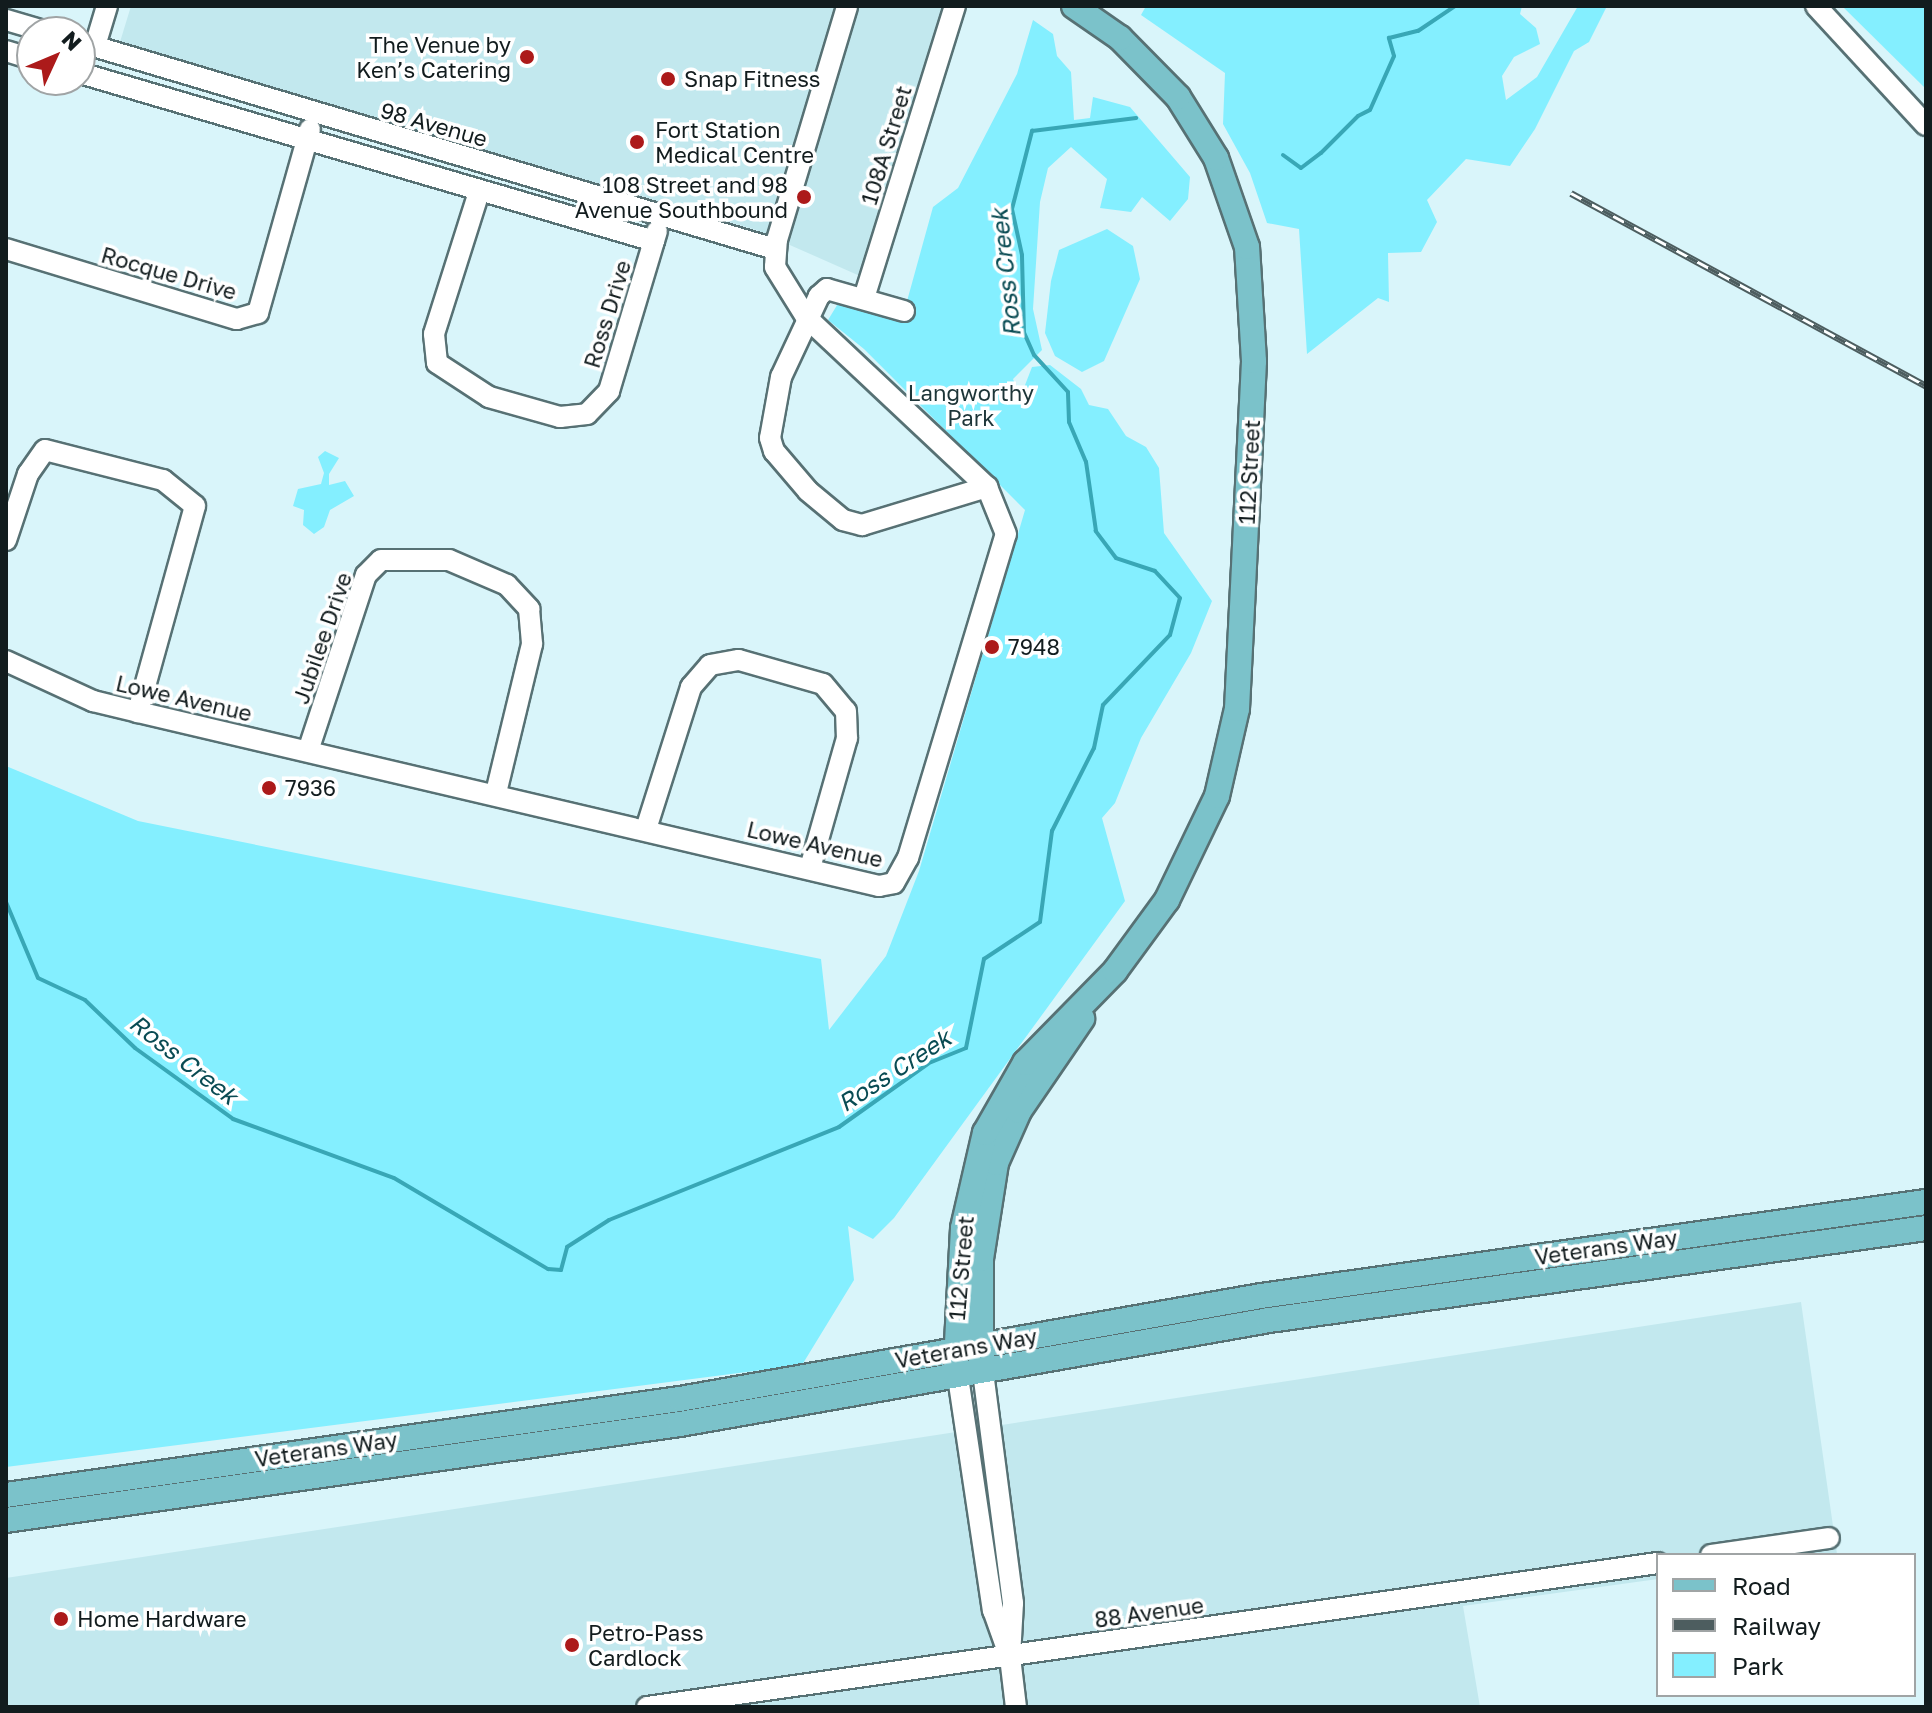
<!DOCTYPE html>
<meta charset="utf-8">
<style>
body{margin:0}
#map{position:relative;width:1932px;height:1713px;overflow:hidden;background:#d9f5fa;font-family:"Golos Text",sans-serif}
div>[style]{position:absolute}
.built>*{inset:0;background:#c2e8ee}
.green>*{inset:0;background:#84efff}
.stream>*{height:4px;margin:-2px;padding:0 2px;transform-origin:2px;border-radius:2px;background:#38a7b6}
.roads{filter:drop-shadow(2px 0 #577174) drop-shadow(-2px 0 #577174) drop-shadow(0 2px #577174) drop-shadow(0 -2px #577174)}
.minor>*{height:20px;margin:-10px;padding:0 10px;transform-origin:10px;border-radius:10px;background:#fff}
.major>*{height:24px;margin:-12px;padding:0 12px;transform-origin:12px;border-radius:12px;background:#7bc2ca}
.rail>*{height:7px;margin-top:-3.5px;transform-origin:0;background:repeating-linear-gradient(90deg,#fff 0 12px,#4d5d5f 0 24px);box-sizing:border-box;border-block:2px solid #4d5d5f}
.dots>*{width:22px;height:22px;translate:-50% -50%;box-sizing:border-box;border:4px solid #fff;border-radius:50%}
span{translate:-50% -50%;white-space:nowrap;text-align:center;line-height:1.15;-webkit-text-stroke:7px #fff;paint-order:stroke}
.poi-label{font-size:22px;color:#121c1e}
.right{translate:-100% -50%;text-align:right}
.left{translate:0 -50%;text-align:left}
.street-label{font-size:22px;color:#121c1e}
.park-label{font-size:22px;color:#1d3538}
.water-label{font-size:24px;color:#094b53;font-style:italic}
.frame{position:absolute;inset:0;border:8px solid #121c1e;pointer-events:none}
.legend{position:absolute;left:1656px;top:1553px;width:260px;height:144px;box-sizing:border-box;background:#fff;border:2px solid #a0a4a5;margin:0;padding:10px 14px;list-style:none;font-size:24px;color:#121c1e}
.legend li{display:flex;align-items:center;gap:16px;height:40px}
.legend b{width:40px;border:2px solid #a0a4a5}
.north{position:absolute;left:16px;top:16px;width:80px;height:80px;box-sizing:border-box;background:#fff;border:2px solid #a0a4a5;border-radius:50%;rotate:46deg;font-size:22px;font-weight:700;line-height:32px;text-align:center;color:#121c1e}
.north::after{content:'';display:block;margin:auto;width:28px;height:36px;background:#ac1a1a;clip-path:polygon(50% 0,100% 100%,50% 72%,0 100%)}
</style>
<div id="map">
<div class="built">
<i style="clip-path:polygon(131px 6px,965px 6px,869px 280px,756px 230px,120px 42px)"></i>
<i style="clip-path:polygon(1801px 1302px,1837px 1554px,1658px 1555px,1658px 1579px,1463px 1606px,1480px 1707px,6px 1707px,6px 1578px)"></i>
</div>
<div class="green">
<i style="clip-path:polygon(1146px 6px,1522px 6px,1520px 14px,1536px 28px,1540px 44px,1514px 57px,1502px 76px,1506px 100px,1537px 77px,1578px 6px,1607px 6px,1589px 42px,1574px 51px,1535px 129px,1510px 166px,1466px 159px,1427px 200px,1437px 222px,1421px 252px,1388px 253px,1389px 302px,1378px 298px,1307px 354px,1299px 229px,1267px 223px,1250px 173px,1223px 124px,1225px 73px,1141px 15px)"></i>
<i style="clip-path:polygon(1842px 6px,1926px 6px,1926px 89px)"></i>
<i style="clip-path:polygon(1033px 20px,1053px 34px,1057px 56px,1071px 72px,1074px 120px,1090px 118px,1093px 97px,1130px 107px,1190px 177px,1188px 199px,1170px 221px,1142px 197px,1131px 212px,1100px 208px,1107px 179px,1071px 147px,1048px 168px,1040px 202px,1033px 309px,1042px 350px,1013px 379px,1020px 398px,1032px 367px,1050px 365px,1081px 389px,1089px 405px,1108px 409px,1126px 436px,1146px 447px,1159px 468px,1164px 533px,1212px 601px,1191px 653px,1141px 738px,1115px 803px,1102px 818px,1125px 901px,894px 1218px,873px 1239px,848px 1226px,854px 1280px,802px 1365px,6px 1467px,6px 766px,138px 821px,821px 959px,829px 1030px,886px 956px,919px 871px,1025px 510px,864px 349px,828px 320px,842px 297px,904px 312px,933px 207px,958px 188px,1017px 74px)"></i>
<i style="clip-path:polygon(1107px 229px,1133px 246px,1140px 279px,1104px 361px,1082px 372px,1055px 356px,1045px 333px,1051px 281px,1059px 250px)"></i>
<i style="clip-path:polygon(325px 451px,339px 458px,329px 474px,329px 485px,345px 481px,354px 496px,330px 510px,324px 527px,314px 534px,303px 525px,304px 510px,293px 506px,298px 489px,321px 484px,324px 473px,318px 457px)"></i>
</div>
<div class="stream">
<i style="left:1283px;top:155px;width:22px;rotate:36deg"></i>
<i style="left:1301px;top:168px;width:25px;rotate:-37deg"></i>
<i style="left:1321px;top:153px;width:52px;rotate:-45deg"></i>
<i style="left:1358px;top:116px;width:13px;rotate:-27deg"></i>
<i style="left:1370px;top:110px;width:59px;rotate:-66deg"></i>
<i style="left:1394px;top:56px;width:19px;rotate:-106deg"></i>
<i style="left:1389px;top:38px;width:30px;rotate:-14deg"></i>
<i style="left:1418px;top:31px;width:45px;rotate:-34deg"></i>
<i style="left:6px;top:902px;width:82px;rotate:67.2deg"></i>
<i style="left:38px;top:978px;width:52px;rotate:25.1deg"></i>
<i style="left:85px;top:1000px;width:69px;rotate:43.8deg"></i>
<i style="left:135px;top:1048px;width:121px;rotate:35.9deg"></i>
<i style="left:233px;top:1119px;width:171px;rotate:20.1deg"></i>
<i style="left:394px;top:1178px;width:179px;rotate:30.6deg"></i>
<i style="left:548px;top:1269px;width:13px;rotate:4deg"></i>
<i style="left:561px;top:1270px;width:24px;rotate:-75deg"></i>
<i style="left:567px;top:1247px;width:50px;rotate:-32.7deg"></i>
<i style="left:609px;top:1220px;width:248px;rotate:-22deg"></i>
<i style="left:839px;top:1127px;width:110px;rotate:-35.4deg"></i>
<i style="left:929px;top:1063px;width:40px;rotate:-22deg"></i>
<i style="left:966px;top:1048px;width:91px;rotate:-78.6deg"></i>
<i style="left:984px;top:959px;width:67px;rotate:-33.5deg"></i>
<i style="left:1040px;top:922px;width:92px;rotate:-82.5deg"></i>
<i style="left:1052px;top:831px;width:93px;rotate:-63.2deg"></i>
<i style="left:1094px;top:748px;width:44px;rotate:-78.2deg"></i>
<i style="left:1103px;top:705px;width:97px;rotate:-46.3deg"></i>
<i style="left:1170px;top:635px;width:38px;rotate:-75deg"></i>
<i style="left:1180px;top:598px;width:37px;rotate:-133deg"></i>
<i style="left:1155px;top:571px;width:41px;rotate:-161.6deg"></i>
<i style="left:1116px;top:558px;width:34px;rotate:-127deg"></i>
<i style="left:1096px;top:531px;width:70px;rotate:-98.2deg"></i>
<i style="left:1086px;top:462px;width:43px;rotate:-113deg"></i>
<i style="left:1069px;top:422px;width:30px;rotate:-92deg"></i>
<i style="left:1068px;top:392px;width:50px;rotate:-132.6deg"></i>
<i style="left:1034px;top:355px;width:24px;rotate:-114deg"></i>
<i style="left:1024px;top:333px;width:78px;rotate:-91.5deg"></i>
<i style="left:1022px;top:255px;width:47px;rotate:-102.3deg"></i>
<i style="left:1012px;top:209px;width:81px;rotate:-75.6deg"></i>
<i style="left:1032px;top:131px;width:105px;rotate:-7.1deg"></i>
</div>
<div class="roads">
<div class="minor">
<i style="left:1816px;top:6px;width:162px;rotate:47.3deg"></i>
<i style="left:6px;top:20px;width:43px;rotate:16.3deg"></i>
<i style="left:80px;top:42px;width:725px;rotate:16.59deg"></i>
<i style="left:95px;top:46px;width:42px;rotate:-73.3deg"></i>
<i style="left:6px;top:51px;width:27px;rotate:17deg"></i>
<i style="left:80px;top:73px;width:598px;rotate:16.31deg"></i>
<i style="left:479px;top:192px;width:149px;rotate:107.6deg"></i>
<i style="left:434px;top:334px;width:29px;rotate:84deg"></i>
<i style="left:437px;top:363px;width:62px;rotate:33.2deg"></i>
<i style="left:489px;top:397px;width:74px;rotate:15.7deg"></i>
<i style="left:560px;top:417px;width:27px;rotate:-6deg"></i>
<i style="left:587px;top:414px;width:32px;rotate:-46deg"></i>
<i style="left:609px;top:391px;width:167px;rotate:-73.3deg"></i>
<i style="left:6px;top:249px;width:241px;rotate:16.9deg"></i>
<i style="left:237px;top:319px;width:22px;rotate:-16deg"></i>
<i style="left:258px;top:313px;width:191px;rotate:-74.2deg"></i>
<i style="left:864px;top:298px;width:306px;rotate:-72.7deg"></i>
<i style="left:904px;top:311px;width:80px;rotate:-164.1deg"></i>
<i style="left:827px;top:289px;width:11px;rotate:139deg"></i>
<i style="left:819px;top:296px;width:89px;rotate:115.1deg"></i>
<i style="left:781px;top:377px;width:62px;rotate:100.2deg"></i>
<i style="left:770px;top:438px;width:14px;rotate:73deg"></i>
<i style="left:774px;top:451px;width:52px;rotate:49.6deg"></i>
<i style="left:808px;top:491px;width:45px;rotate:39.6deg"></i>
<i style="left:843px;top:520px;width:20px;rotate:15deg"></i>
<i style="left:862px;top:525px;width:131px;rotate:-16.9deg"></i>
<i style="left:6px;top:540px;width:70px;rotate:-71.6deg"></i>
<i style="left:28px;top:474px;width:29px;rotate:-55deg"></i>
<i style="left:45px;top:450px;width:122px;rotate:14.3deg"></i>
<i style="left:163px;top:480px;width:41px;rotate:39.1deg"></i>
<i style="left:195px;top:506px;width:214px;rotate:105.5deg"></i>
<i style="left:6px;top:661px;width:96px;rotate:24.7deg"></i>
<i style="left:93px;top:701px;width:46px;rotate:13.7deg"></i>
<i style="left:138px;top:712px;width:761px;rotate:13.21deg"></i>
<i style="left:879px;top:886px;width:15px;rotate:-11deg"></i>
<i style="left:894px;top:883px;width:29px;rotate:-61deg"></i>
<i style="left:908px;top:858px;width:338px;rotate:-73.2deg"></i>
<i style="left:1006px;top:534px;width:51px;rotate:-112deg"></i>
<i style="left:987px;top:487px;width:248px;rotate:-136.8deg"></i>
<i style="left:806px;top:317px;width:59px;rotate:-121.8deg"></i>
<i style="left:775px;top:267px;width:27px;rotate:-86deg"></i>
<i style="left:777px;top:240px;width:244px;rotate:-73.3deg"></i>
<i style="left:308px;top:751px;width:185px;rotate:-71.8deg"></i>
<i style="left:366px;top:575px;width:21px;rotate:-45deg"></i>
<i style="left:381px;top:560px;width:68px"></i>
<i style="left:449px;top:560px;width:63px;rotate:23.3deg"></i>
<i style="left:507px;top:585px;width:33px;rotate:47deg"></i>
<i style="left:529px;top:609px;width:35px;rotate:85deg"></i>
<i style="left:532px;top:644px;width:153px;rotate:103.6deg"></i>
<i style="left:646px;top:829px;width:149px;rotate:-72.4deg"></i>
<i style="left:691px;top:687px;width:29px;rotate:-49deg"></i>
<i style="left:710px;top:665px;width:29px;rotate:-10deg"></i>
<i style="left:739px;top:660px;width:87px;rotate:15.9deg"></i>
<i style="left:823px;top:684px;width:35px;rotate:50deg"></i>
<i style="left:846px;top:711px;width:27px;rotate:88deg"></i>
<i style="left:847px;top:738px;width:135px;rotate:105.9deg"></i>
<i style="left:983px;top:1372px;width:233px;rotate:82.6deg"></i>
<i style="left:1013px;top:1603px;width:54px;rotate:93.2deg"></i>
<i style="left:1010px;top:1657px;width:50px;rotate:83.2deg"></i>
<i style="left:958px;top:1377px;width:236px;rotate:81.5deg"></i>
<i style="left:993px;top:1610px;width:41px;rotate:70.3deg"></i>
<i style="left:1711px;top:1555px;width:119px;rotate:-8.2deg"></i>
<i style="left:647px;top:1707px;width:1021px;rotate:-8.11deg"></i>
</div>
<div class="major">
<i style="left:981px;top:1361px;width:102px;rotate:-90deg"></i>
<i style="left:981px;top:1259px;width:97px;rotate:-81.1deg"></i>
<i style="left:996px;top:1163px;width:57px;rotate:-66.1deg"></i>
<i style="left:1019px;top:1111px;width:112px;rotate:-55.6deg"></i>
<i style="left:956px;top:1362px;width:134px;rotate:-87deg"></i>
<i style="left:963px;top:1228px;width:98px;rotate:-77deg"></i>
<i style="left:985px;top:1133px;width:81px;rotate:-60.3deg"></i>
<i style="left:1025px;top:1063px;width:129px;rotate:-45.6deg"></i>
<i style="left:1115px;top:971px;width:88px;rotate:-53.8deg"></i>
<i style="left:1167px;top:900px;width:115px;rotate:-64.3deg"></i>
<i style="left:1217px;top:796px;width:89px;rotate:-77.1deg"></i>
<i style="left:1237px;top:709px;width:348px;rotate:-87.2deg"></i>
<i style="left:1254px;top:361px;width:114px;rotate:-93.5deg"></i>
<i style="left:1247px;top:247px;width:94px;rotate:-109.2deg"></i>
<i style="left:1216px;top:158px;width:72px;rotate:-121.9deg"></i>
<i style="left:1178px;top:97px;width:83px;rotate:-134.5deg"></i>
<i style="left:1120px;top:38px;width:56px;rotate:-145.2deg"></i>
<i style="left:6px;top:1495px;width:681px;rotate:-8.11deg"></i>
<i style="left:680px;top:1399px;width:590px;rotate:-10.05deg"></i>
<i style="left:1261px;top:1296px;width:672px;rotate:-8.05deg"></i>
<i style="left:6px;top:1520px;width:681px;rotate:-8.11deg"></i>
<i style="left:680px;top:1424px;width:598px;rotate:-10.01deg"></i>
<i style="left:1269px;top:1320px;width:663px;rotate:-7.97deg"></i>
</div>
</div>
<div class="rail">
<i style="left:1571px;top:193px;width:404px;rotate:28.5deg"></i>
</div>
<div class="dots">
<i style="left:527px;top:57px;background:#ac1a1a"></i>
<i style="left:668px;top:79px;background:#ac1a1a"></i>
<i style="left:637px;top:142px;background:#ac1a1a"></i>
<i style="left:804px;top:197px;background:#ac1a1a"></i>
<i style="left:992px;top:647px;background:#ac1a1a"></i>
<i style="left:269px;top:788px;background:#ac1a1a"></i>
<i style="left:61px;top:1619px;background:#ac1a1a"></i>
<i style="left:572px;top:1645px;background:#ac1a1a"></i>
</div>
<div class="poi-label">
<span class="right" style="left:511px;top:57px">The Venue by<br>Ken’s Catering</span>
<span class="left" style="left:684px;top:79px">Snap Fitness</span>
<span class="left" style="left:655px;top:142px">Fort Station<br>Medical Centre</span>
<span class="right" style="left:788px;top:197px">108 Street and 98<br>Avenue Southbound</span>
<span class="left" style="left:1008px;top:647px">7948</span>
<span class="left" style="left:285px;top:788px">7936</span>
<span class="left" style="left:77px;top:1619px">Home Hardware</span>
<span class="left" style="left:588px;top:1645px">Petro-Pass<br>Cardlock</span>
</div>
<div class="street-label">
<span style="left:434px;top:124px;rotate:16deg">98 Avenue</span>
<span style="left:886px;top:145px;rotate:-73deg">108A Street</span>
<span style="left:169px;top:273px;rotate:16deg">Rocque Drive</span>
<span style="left:607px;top:314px;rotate:-73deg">Ross Drive</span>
<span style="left:1249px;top:472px;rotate:-87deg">112 Street</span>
<span style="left:322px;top:638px;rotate:-71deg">Jubilee Drive</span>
<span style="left:184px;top:698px;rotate:13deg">Lowe Avenue</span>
<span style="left:815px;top:844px;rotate:13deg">Lowe Avenue</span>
<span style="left:1606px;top:1247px;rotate:-8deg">Veterans Way</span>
<span style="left:961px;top:1268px;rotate:-85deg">112 Street</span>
<span style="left:966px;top:1348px;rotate:-10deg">Veterans Way</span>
<span style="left:326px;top:1449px;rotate:-8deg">Veterans Way</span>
<span style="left:1149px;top:1612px;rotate:-8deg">88 Avenue</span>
</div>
<div class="park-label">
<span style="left:971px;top:405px">Langworthy<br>Park</span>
</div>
<div class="water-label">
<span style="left:1005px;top:273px;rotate:-96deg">Ross Creek</span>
<span style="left:184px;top:1059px;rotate:38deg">Ross Creek</span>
<span style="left:894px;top:1070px;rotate:-33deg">Ross Creek</span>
</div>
<div class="frame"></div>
<ul class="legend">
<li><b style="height:10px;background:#7bc2ca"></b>Road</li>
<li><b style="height:10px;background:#4d5d5f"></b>Railway</li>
<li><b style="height:22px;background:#84efff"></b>Park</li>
</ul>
<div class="north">N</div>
</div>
